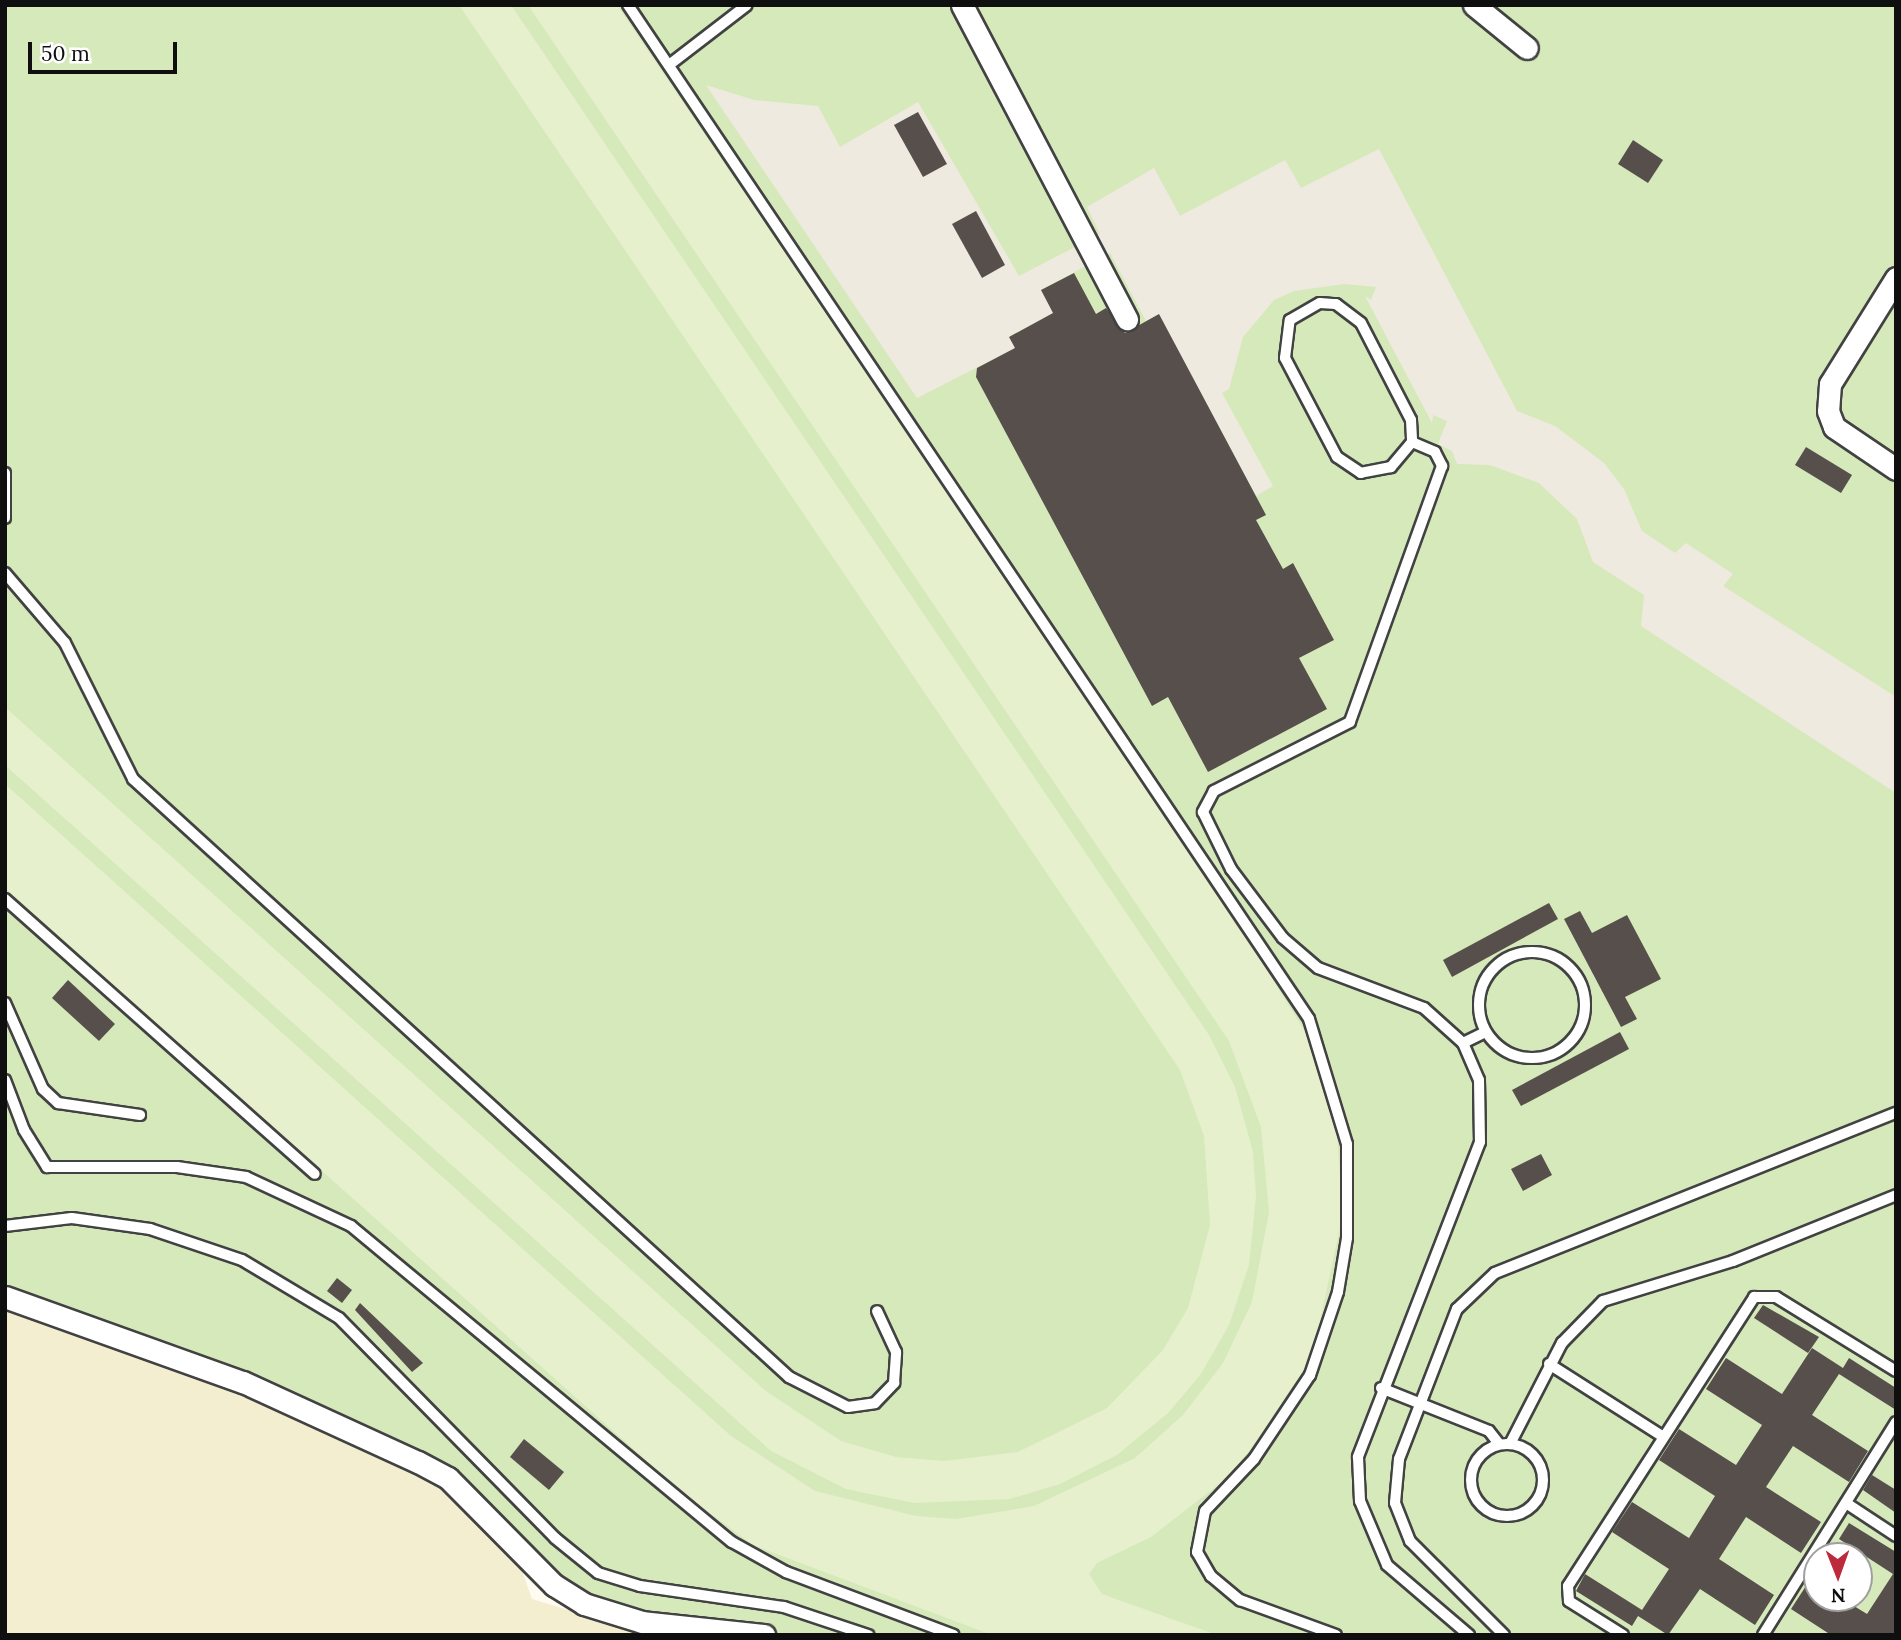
<!DOCTYPE html>
<style>
body{margin:0}
#map{position:relative;width:1901px;height:1640px;overflow:hidden;background:#fffbf1;font-family:Lora,serif}
div>[style]{position:absolute}
.farmland>*{inset:0;background:#f4eed1}
.green>*{inset:0;background:#d6e9bb}
.pitch>*{inset:0;background:#e6f0cd}
.plaza>*{inset:0;background:#efeadf}
.building>*{inset:0;background:#574f4b}
.roads{filter:drop-shadow(2px 0 #424242) drop-shadow(-2px 0 #424242) drop-shadow(0 2px #424242) drop-shadow(0 -2px #424242)}
.lane>*{height:10px;margin:-5px;padding:0 5px;transform-origin:5px;border-radius:5px;background:#fff}
.lane>.ring{margin:-5px;padding:0;box-sizing:content-box;background:none;border:10px solid #fff;border-radius:50%}
.street>*{height:21px;margin:-10.5px;padding:0 10.5px;transform-origin:10.5px;border-radius:10.5px;background:#fff}
span{translate:-50% -50%;white-space:nowrap;text-align:center;line-height:1.15;-webkit-text-stroke:7px #fff;paint-order:stroke}
.frame{position:absolute;inset:0;border:7px solid #0f0f0f;pointer-events:none}
.north{position:absolute;left:1803px;top:1542px;width:70px;height:70px;box-sizing:border-box;background:#fff;border:2px solid #9f9f9f;border-radius:50%;rotate:179deg;font-size:19px;font-weight:700;line-height:28px;text-align:center;color:#0f0f0f}
.north::after{content:'';display:block;margin:auto;width:24px;height:32px;background:#bc2a3c;clip-path:polygon(50% 0,100% 100%,50% 72%,0 100%)}
.scale{position:absolute;left:28px;top:42px;width:149px;height:32px;box-sizing:border-box;border:4px solid #0f0f0f;border-top:0;padding-left:9px;font-size:21px;line-height:24px;white-space:nowrap;color:#0f0f0f;-webkit-text-stroke:5px #fff;paint-order:stroke}
</style>
<div id="map">
<div class="farmland">
<i style="clip-path:polygon(5px 1305px,185px 1367px,443px 1483px,517px 1557px,532px 1599px,652px 1635px,5px 1635px)"></i>
</div>
<div class="green">
<i style="clip-path:polygon(evenodd,5px 5px,1896px 5px,1896px 1635px,791px 1635px,618px 1610px,543px 1565px,448px 1467px,186px 1348px,5px 1290px,5px 5px,1817px 1556px,1859px 1556px,1859px 1598px,1817px 1598px,1817px 1556px)"></i>
</div>
<div class="pitch">
<i style="clip-path:polygon(459px 5px,511px 5px,1209px 1035px,1235px 1087px,1253px 1152px,1256px 1196px,1249px 1265px,1229px 1325px,1201px 1374px,1168px 1413px,1117px 1455px,1060px 1484px,1010px 1499px,914px 1503px,846px 1489px,771px 1451px,5px 765px,5px 707px,766px 1391px,841px 1441px,896px 1457px,944px 1461px,1018px 1452px,1107px 1408px,1163px 1350px,1188px 1308px,1210px 1225px,1204px 1136px,1180px 1070px)"></i>
<i style="clip-path:polygon(528px 5px,617px 5px,1208px 875px,1315px 1048px,1336px 1124px,1343px 1213px,1313px 1354px,1285px 1407px,1227px 1478px,1151px 1537px,1097px 1563px,1089px 1574px,1102px 1594px,1217px 1635px,992px 1635px,753px 1545px,684px 1494px,5px 888px,5px 784px,731px 1436px,815px 1491px,916px 1516px,956px 1519px,1034px 1506px,1135px 1458px,1183px 1415px,1223px 1363px,1252px 1302px,1269px 1212px,1261px 1127px,1229px 1041px)"></i>
</div>
<div class="plaza">
<i style="clip-path:polygon(706px 85px,754px 100px,818px 106px,840px 147px,918px 102px,1019px 276px,1100px 234px,1087px 207px,1154px 168px,1180px 216px,1285px 160px,1301px 188px,1379px 149px,1517px 411px,1555px 426px,1604px 463px,1624px 489px,1642px 531px,1675px 553px,1686px 543px,1733px 574px,1723px 586px,1896px 697px,1896px 793px,1641px 626px,1644px 595px,1593px 562px,1577px 519px,1539px 483px,1490px 465px,1457px 464px,1452px 451px,1438px 444px,1447px 421px,1433px 415px,1432px 423px,1365px 296px,1371px 300px,1376px 287px,1344px 284px,1294px 291px,1274px 300px,1243px 337px,1229px 389px,1222px 393px,1273px 486px,1256px 496px,1159px 315px,1146px 321px,1110px 253px,1041px 290px,1054px 313px,1010px 336px,1015px 348px,917px 398px)"></i>
</div>
<div class="building">
<i style="clip-path:polygon(918px 112px,947px 164px,923px 177px,894px 125px)"></i>
<i style="clip-path:polygon(1633px 140px,1663px 160px,1648px 183px,1618px 164px)"></i>
<i style="clip-path:polygon(976px 211px,1005px 265px,982px 278px,952px 224px)"></i>
<i style="clip-path:polygon(1074px 273px,1096px 314px,1106px 308px,1125px 333px,1159px 314px,1266px 515px,1256px 520px,1283px 569px,1293px 563px,1334px 640px,1299px 658px,1327px 709px,1208px 772px,1168px 697px,1152px 706px,976px 377px,977px 368px,1015px 348px,1009px 337px,1053px 313px,1041px 290px)"></i>
<i style="clip-path:polygon(1806px 447px,1852px 475px,1841px 493px,1795px 465px)"></i>
<i style="clip-path:polygon(1549px 903px,1558px 919px,1452px 977px,1443px 960px)"></i>
<i style="clip-path:polygon(1580px 911px,1592px 933px,1627px 915px,1661px 979px,1625px 997px,1637px 1019px,1621px 1027px,1564px 919px)"></i>
<i style="clip-path:polygon(68px 980px,115px 1024px,99px 1041px,52px 998px)"></i>
<i style="clip-path:polygon(1620px 1032px,1629px 1049px,1521px 1106px,1512px 1090px)"></i>
<i style="clip-path:polygon(1541px 1154px,1552px 1175px,1523px 1191px,1511px 1169px)"></i>
<i style="clip-path:polygon(337px 1278px,352px 1290px,342px 1303px,327px 1291px)"></i>
<i style="clip-path:polygon(360px 1303px,423px 1363px,412px 1372px,355px 1310px)"></i>
<i style="clip-path:polygon(1763px 1305px,1819px 1337px,1808px 1353px,1754px 1318px)"></i>
<i style="clip-path:polygon(1812px 1348px,1843px 1368px,1849px 1358px,1896px 1388px,1896px 1410px,1839px 1374px,1812px 1415px,1868px 1451px,1849px 1482px,1793px 1446px,1766px 1487px,1821px 1522px,1801px 1553px,1746px 1517px,1719px 1559px,1774px 1595px,1755px 1625px,1700px 1589px,1668px 1635px,1638px 1616px,1632px 1626px,1576px 1591px,1585px 1574px,1642px 1610px,1669px 1569px,1612px 1532px,1632px 1502px,1689px 1538px,1715px 1496px,1659px 1460px,1679px 1429px,1736px 1465px,1762px 1425px,1706px 1389px,1726px 1358px,1782px 1394px)"></i>
<i style="clip-path:polygon(524px 1439px,564px 1472px,549px 1490px,510px 1457px)"></i>
<i style="clip-path:polygon(1872px 1475px,1896px 1490px,1896px 1513px,1863px 1490px)"></i>
<i style="clip-path:polygon(1849px 1523px,1896px 1552px,1896px 1635px,1831px 1635px,1791px 1609px,1817px 1569px,1817px 1598px,1841px 1598px,1867px 1614px,1893px 1574px,1839px 1539px)"></i>
</div>
<div class="roads">
<div class="lane">
<i style="left:628px;top:5px;width:1221px;rotate:56.11deg"></i>
<i style="left:1309px;top:1019px;width:131px;rotate:73.1deg"></i>
<i style="left:1347px;top:1144px;width:94px;rotate:90deg"></i>
<i style="left:1347px;top:1238px;width:55px;rotate:99.5deg"></i>
<i style="left:1338px;top:1292px;width:88px;rotate:108.6deg"></i>
<i style="left:1310px;top:1375px;width:101px;rotate:123.7deg"></i>
<i style="left:1254px;top:1459px;width:71px;rotate:133.3deg"></i>
<i style="left:1205px;top:1511px;width:42px;rotate:101deg"></i>
<i style="left:1197px;top:1552px;width:28px;rotate:60deg"></i>
<i style="left:1211px;top:1576px;width:38px;rotate:40deg"></i>
<i style="left:1240px;top:1600px;width:102px;rotate:20deg"></i>
<i style="left:669px;top:65px;width:98px;rotate:-37.6deg"></i>
<i style="left:1320px;top:303px;width:16px;rotate:4deg"></i>
<i style="left:1336px;top:304px;width:31px;rotate:37deg"></i>
<i style="left:1361px;top:323px;width:109px;rotate:62.7deg"></i>
<i style="left:1411px;top:420px;width:22px;rotate:87deg"></i>
<i style="left:1412px;top:442px;width:33px;rotate:130deg"></i>
<i style="left:1391px;top:467px;width:31px;rotate:169deg"></i>
<i style="left:1361px;top:473px;width:29px;rotate:-146deg"></i>
<i style="left:1337px;top:457px;width:112px;rotate:-117.7deg"></i>
<i style="left:1285px;top:358px;width:38px;rotate:-83deg"></i>
<i style="left:1290px;top:320px;width:34px;rotate:-30deg"></i>
<i style="left:1412px;top:442px;width:25px;rotate:23deg"></i>
<i style="left:1435px;top:452px;width:16px;rotate:63deg"></i>
<i style="left:1442px;top:466px;width:272px;rotate:109.8deg"></i>
<i style="left:1350px;top:722px;width:153px;rotate:153.1deg"></i>
<i style="left:1214px;top:791px;width:24px;rotate:118deg"></i>
<i style="left:1203px;top:812px;width:64px;rotate:63.8deg"></i>
<i style="left:1231px;top:869px;width:86px;rotate:53deg"></i>
<i style="left:1283px;top:938px;width:46px;rotate:40.6deg"></i>
<i style="left:1318px;top:968px;width:113px;rotate:20.7deg"></i>
<i style="left:1424px;top:1008px;width:52px;rotate:41.9deg"></i>
<i style="left:1463px;top:1043px;width:40px;rotate:66.6deg"></i>
<i style="left:1479px;top:1080px;width:62px;rotate:89.1deg"></i>
<i style="left:1480px;top:1142px;width:338px;rotate:111.2deg"></i>
<i style="left:1358px;top:1457px;width:44px;rotate:87.4deg"></i>
<i style="left:1360px;top:1501px;width:69px;rotate:67.1deg"></i>
<i style="left:1387px;top:1565px;width:108px;rotate:40.5deg"></i>
<i style="left:5px;top:473px;width:45px;rotate:90deg"></i>
<i style="left:5px;top:573px;width:92px;rotate:49.4deg"></i>
<i style="left:65px;top:643px;width:152px;rotate:63.4deg"></i>
<i style="left:133px;top:779px;width:888px;rotate:42.35deg"></i>
<i style="left:789px;top:1377px;width:66px;rotate:27deg"></i>
<i style="left:848px;top:1407px;width:27px;rotate:-8deg"></i>
<i style="left:875px;top:1403px;width:28px;rotate:-46deg"></i>
<i style="left:894px;top:1383px;width:31px;rotate:-86deg"></i>
<i style="left:896px;top:1352px;width:45px;rotate:-114.9deg"></i>
<i style="left:5px;top:899px;width:414px;rotate:41.6deg"></i>
<i class="ring" style="left:1479px;top:952px;width:96px;height:96px"></i>
<i style="left:5px;top:1003px;width:94px;rotate:66.2deg"></i>
<i style="left:43px;top:1089px;width:21px;rotate:43deg"></i>
<i style="left:58px;top:1103px;width:83px;rotate:8.3deg"></i>
<i style="left:1463px;top:1043px;width:25px;rotate:-26deg"></i>
<i style="left:5px;top:1080px;width:53px;rotate:69.2deg"></i>
<i style="left:24px;top:1130px;width:44px;rotate:58.1deg"></i>
<i style="left:47px;top:1167px;width:130px"></i>
<i style="left:177px;top:1167px;width:70px;rotate:8.2deg"></i>
<i style="left:246px;top:1177px;width:116px;rotate:25deg"></i>
<i style="left:351px;top:1226px;width:495px;rotate:39.7deg"></i>
<i style="left:732px;top:1542px;width:62px;rotate:29.1deg"></i>
<i style="left:786px;top:1572px;width:179px;rotate:20.6deg"></i>
<i style="left:5px;top:1226px;width:67px;rotate:-6.8deg"></i>
<i style="left:72px;top:1218px;width:79px;rotate:8deg"></i>
<i style="left:150px;top:1229px;width:97px;rotate:18.6deg"></i>
<i style="left:242px;top:1260px;width:113px;rotate:30.9deg"></i>
<i style="left:339px;top:1318px;width:308px;rotate:45.5deg"></i>
<i style="left:555px;top:1538px;width:55px;rotate:39.1deg"></i>
<i style="left:598px;top:1573px;width:44px;rotate:17.2deg"></i>
<i style="left:640px;top:1586px;width:146px;rotate:8.3deg"></i>
<i style="left:784px;top:1607px;width:89px;rotate:18.4deg"></i>
<i style="left:1549px;top:1364px;width:134px;rotate:32.5deg"></i>
<i style="left:1381px;top:1388px;width:116px;rotate:21.7deg"></i>
<i style="left:1489px;top:1431px;width:16px;rotate:52deg"></i>
<i class="ring" style="left:1471px;top:1444px;width:62px;height:62px"></i>
<i style="left:1510px;top:1444px;width:114px;rotate:-62.8deg"></i>
<i style="left:1562px;top:1343px;width:59px;rotate:-45.7deg"></i>
<i style="left:1603px;top:1301px;width:136px;rotate:-17.1deg"></i>
<i style="left:1733px;top:1261px;width:176px;rotate:-22deg"></i>
<i style="left:1846px;top:1503px;width:60px;rotate:33.4deg"></i>
<i style="left:1504px;top:1635px;width:133px;rotate:-135deg"></i>
<i style="left:1410px;top:1541px;width:41px;rotate:-111.5deg"></i>
<i style="left:1395px;top:1503px;width:44px;rotate:-84.8deg"></i>
<i style="left:1399px;top:1459px;width:161px;rotate:-68.9deg"></i>
<i style="left:1457px;top:1309px;width:52px;rotate:-43.5deg"></i>
<i style="left:1495px;top:1273px;width:432px;rotate:-21.8deg"></i>
<i style="left:1623px;top:1635px;width:64px;rotate:-147.8deg"></i>
<i style="left:1569px;top:1601px;width:15px;rotate:-94deg"></i>
<i style="left:1568px;top:1586px;width:344px;rotate:-57.2deg"></i>
<i style="left:1754px;top:1297px;width:22px"></i>
<i style="left:1776px;top:1297px;width:141px;rotate:31.7deg"></i>
<i style="left:1763px;top:1635px;width:251px;rotate:-58deg"></i>
</div>
<div class="street">
<i style="left:962px;top:5px;width:355px;rotate:62.3deg"></i>
<i style="left:1474px;top:5px;width:68px;rotate:39.1deg"></i>
<i style="left:1896px;top:278px;width:125px;rotate:121.9deg"></i>
<i style="left:1830px;top:384px;width:27px;rotate:94deg"></i>
<i style="left:1828px;top:411px;width:17px;rotate:69deg"></i>
<i style="left:1834px;top:427px;width:75px;rotate:34.1deg"></i>
<i style="left:5px;top:1297px;width:253px;rotate:19.7deg"></i>
<i style="left:243px;top:1382px;width:192px;rotate:24.6deg"></i>
<i style="left:418px;top:1462px;width:34px;rotate:28deg"></i>
<i style="left:448px;top:1478px;width:151px;rotate:45.3deg"></i>
<i style="left:554px;top:1585px;width:36px;rotate:32deg"></i>
<i style="left:584px;top:1604px;width:61px;rotate:17.2deg"></i>
<i style="left:642px;top:1622px;width:123px;rotate:6.1deg"></i>
</div>
</div>
<div class="frame"></div>
<div class="north">N</div>
<div class="scale">50 m</div>
</div>
